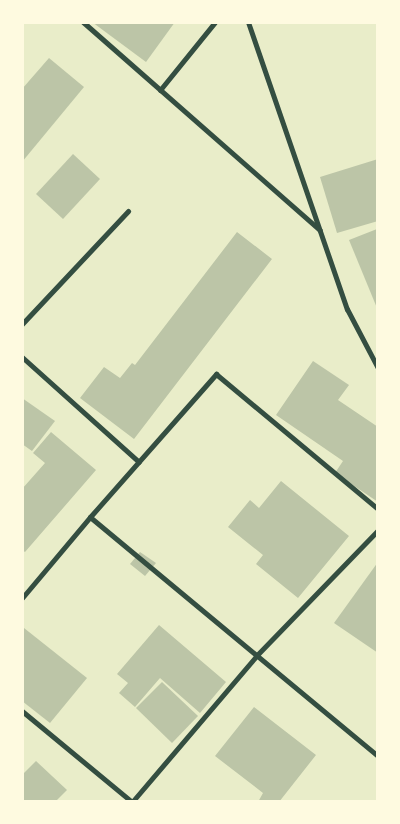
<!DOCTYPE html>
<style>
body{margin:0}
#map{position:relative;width:400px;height:824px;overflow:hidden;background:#e9edc9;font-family:Karla,sans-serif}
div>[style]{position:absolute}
.building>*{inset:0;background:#bcc5a7}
.minor>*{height:5px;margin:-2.5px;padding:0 2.5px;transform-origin:2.5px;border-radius:2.5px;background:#344e41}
span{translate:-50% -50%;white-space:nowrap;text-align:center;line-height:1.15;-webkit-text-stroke:4px #fefae0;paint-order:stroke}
.frame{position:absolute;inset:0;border:24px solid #fefae0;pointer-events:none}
</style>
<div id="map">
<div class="building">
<i style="clip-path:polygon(92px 22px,175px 22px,146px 62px)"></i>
<i style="clip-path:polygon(49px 58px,84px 87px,22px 162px,22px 89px)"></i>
<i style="clip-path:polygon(73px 154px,100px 179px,63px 219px,36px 194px)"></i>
<i style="clip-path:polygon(378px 159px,378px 221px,337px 233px,320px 177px)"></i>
<i style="clip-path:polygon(377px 229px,377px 308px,349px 240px)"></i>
<i style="clip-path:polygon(237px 232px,272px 259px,134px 439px,80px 398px,104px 367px,120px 378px,132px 363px,135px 365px)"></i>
<i style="clip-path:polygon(313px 361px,349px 385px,338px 400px,378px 427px,378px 502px,335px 473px,343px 461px,276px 415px)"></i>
<i style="clip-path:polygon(22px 398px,55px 421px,32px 451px,22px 444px)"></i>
<i style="clip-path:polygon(51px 432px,96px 470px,25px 552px,22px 550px,22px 489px,45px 463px,33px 453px)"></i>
<i style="clip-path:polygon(281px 481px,349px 536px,298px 598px,256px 564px,263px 555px,228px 527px,250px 500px,259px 508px)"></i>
<i style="clip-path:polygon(140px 552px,156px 563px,145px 576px,130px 564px)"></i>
<i style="clip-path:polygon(378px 562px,378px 653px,334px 623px)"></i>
<i style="clip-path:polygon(159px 625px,226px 682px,200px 713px,160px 678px,135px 707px,119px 693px,128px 683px,117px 674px)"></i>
<i style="clip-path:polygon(24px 628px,87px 678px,50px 723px,22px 701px)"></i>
<i style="clip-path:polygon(162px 682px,198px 716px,172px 743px,136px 708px)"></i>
<i style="clip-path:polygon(254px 707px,316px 755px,279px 802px,258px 802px,263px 793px,215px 756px)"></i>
<i style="clip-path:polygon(36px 761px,67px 790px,55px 802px,22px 802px,22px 775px)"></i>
</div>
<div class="minor">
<i style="left:83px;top:22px;width:315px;rotate:41.3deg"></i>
<i style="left:248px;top:22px;width:304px;rotate:71deg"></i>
<i style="left:347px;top:309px;width:67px;rotate:62.3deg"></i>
<i style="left:160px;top:90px;width:87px;rotate:-51deg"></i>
<i style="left:22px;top:324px;width:155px;rotate:-46.8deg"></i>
<i style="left:22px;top:357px;width:157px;rotate:41.9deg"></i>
<i style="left:90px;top:517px;width:191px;rotate:-48.6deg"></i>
<i style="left:216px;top:374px;width:211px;rotate:39.8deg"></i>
<i style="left:22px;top:598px;width:106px;rotate:-50deg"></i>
<i style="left:90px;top:517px;width:374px;rotate:39.7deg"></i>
<i style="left:22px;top:711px;width:143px;rotate:39.6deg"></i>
<i style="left:132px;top:802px;width:193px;rotate:-49.6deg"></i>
<i style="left:257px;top:655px;width:174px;rotate:-45.9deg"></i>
</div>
<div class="frame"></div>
</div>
